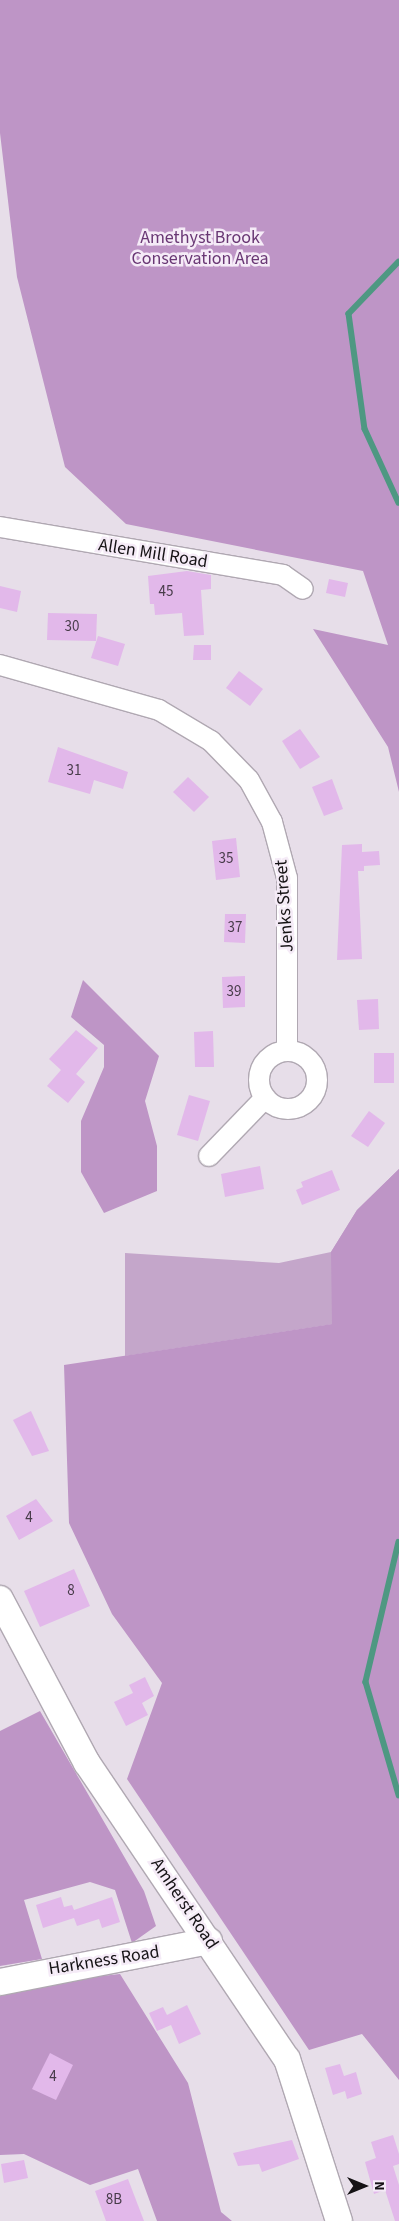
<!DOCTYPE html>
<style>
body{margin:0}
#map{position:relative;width:399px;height:2221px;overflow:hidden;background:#e7dee9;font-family:"Source Sans 3",sans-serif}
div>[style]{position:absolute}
.green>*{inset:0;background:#c4a6ca}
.forest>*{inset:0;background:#be95c6}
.stream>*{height:5.5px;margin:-2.75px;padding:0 2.75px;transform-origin:2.75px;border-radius:2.75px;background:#4e9882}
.building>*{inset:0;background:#e2b8ea}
.roads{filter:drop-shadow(1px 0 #b0a8b2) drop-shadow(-1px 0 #b0a8b2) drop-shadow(0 1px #b0a8b2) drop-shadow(0 -1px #b0a8b2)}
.minor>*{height:20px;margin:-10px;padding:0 10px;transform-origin:10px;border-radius:10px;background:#fff}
.minor>.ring{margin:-10px;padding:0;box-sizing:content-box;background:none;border:20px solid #fff;border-radius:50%}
.major>*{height:26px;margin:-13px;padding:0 13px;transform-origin:13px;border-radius:13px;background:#fff}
span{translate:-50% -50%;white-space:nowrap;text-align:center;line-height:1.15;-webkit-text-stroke:5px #f5ebf7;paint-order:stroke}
.number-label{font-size:15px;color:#483c4a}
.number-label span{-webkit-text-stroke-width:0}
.park-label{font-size:18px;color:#693774}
.street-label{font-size:18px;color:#151215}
.north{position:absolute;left:339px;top:2161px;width:50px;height:50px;-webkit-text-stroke:4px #f5ebf7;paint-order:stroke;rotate:90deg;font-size:14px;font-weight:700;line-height:20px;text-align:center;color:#151215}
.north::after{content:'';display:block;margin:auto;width:18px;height:22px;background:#151215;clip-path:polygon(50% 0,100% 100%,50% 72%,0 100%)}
</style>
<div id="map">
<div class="green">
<i style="clip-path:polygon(399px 1169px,399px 1314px,125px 1356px,125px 1253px,279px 1263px,331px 1252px,357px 1210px)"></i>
</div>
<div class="forest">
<i style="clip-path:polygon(0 0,399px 0,399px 792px,388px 747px,313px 629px,388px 645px,363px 571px,126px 524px,65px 467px,17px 277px,0 133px)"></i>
<i style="clip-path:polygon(83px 980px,159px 1056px,145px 1101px,157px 1146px,157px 1191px,104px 1213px,81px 1172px,81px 1121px,104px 1067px,104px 1045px,71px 1017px)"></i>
<i style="clip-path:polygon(399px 1169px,399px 2080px,362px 2034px,309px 2050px,127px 1779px,162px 1683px,112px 1614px,69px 1523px,64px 1365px,332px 1324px,331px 1252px,357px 1210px)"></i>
<i style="clip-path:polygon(40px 1711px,144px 1891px,156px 1926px,132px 1943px,115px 1890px,90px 1882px,24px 1900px,42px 1959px,0 1966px,0 1731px)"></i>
<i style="clip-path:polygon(120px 1974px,188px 2083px,221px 2212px,232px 2221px,157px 2221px,138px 2169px,90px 2185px,24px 2154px,0 2155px,0 1996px,21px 1985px)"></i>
</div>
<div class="stream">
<i style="left:399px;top:262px;width:72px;rotate:133.9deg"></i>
<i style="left:349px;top:314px;width:116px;rotate:82.1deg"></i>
<i style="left:365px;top:429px;width:81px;rotate:65.3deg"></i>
<i style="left:399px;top:1542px;width:144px;rotate:103.3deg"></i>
<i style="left:366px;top:1682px;width:118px;rotate:73.7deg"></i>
</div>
<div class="building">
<i style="clip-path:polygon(187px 571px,211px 575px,211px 589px,201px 590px,204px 635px,184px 636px,182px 613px,155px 615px,154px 604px,150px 604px,148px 576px)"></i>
<i style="clip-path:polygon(329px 579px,348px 583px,345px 597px,326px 593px)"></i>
<i style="clip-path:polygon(0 586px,21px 591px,17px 612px,0 608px)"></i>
<i style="clip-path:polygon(48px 613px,97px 614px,96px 641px,47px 640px)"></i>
<i style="clip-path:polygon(98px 636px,125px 644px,118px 666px,91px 658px)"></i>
<i style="clip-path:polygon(194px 645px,211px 645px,211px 660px,193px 660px)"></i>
<i style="clip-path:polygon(239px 671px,263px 689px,250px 706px,226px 688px)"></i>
<i style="clip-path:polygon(300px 729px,320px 757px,300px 769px,282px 741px)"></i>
<i style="clip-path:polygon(58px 747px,128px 772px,123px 789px,94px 780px,90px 794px,48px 782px)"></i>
<i style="clip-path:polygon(188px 777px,209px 797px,194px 812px,173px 792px)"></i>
<i style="clip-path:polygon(332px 779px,343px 809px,324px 816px,312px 787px)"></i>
<i style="clip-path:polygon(236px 838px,240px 877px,216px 880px,212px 841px)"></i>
<i style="clip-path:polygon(362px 844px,362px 852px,379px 851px,380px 865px,364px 866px,364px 871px,358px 871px,362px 959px,337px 960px,342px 845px)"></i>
<i style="clip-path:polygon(225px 914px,246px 914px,245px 943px,224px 942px)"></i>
<i style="clip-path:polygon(245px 976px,245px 1007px,223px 1008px,222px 977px)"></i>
<i style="clip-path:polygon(378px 999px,379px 1029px,359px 1030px,357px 1000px)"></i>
<i style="clip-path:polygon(76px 1030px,98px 1048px,76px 1074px,85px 1082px,68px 1103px,47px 1086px,61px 1070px,49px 1059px)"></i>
<i style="clip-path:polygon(213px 1031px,214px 1067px,195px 1067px,194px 1032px)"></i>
<i style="clip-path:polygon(374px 1053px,394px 1053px,394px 1083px,374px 1083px)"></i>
<i style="clip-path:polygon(189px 1095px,210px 1101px,198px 1141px,177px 1135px)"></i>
<i style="clip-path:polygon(369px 1111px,385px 1123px,368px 1147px,351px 1136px)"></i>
<i style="clip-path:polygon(260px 1166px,264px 1189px,225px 1197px,221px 1174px)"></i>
<i style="clip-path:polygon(332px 1170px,340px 1190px,302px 1205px,296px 1190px,303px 1187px,301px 1182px)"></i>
<i style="clip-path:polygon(31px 1411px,49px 1451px,32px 1456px,13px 1420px)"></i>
<i style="clip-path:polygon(36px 1499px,53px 1521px,19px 1540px,6px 1516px)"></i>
<i style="clip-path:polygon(74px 1569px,90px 1606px,40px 1627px,24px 1591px)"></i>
<i style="clip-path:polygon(145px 1677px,154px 1696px,142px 1703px,148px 1715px,126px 1726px,114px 1702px,133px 1693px,129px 1685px)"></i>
<i style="clip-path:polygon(61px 1897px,64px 1907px,72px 1905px,74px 1910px,112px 1897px,120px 1922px,102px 1928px,99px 1919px,77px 1926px,74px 1918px,43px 1928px,36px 1905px)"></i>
<i style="clip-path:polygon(187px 2005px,201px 2034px,179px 2044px,171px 2025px,157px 2031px,149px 2013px,163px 2007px,167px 2015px)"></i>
<i style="clip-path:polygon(50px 2053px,73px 2065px,56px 2100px,32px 2089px)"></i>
<i style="clip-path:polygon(340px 2064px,344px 2076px,356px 2072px,362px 2094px,347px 2099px,345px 2091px,333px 2095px,325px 2068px)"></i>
<i style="clip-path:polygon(393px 2135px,399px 2154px,399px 2164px,393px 2166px,399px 2185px,399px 2221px,395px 2221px,385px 2190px,374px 2194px,365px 2162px,376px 2158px,371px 2142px)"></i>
<i style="clip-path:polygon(292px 2140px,299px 2159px,262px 2172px,259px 2164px,238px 2166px,233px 2153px)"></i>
<i style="clip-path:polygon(24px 2160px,28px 2178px,4px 2183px,1px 2164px)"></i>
<i style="clip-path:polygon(128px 2179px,144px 2221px,106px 2221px,95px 2191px)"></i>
</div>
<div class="roads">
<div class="minor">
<i style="left:0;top:527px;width:287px;rotate:9.6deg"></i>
<i style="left:283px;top:575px;width:24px;rotate:35deg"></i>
<i style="left:0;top:665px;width:165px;rotate:15.8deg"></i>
<i style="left:159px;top:710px;width:61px;rotate:30.8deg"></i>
<i style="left:211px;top:741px;width:54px;rotate:45.7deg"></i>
<i style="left:249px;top:780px;width:48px;rotate:61.3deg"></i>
<i style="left:272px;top:822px;width:58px;rotate:75deg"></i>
<i style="left:287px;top:878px;width:172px;rotate:90deg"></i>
<i class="ring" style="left:259px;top:1051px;width:38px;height:38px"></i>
<i style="left:209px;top:1156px;width:81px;rotate:-46deg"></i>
</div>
<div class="major">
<i style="left:0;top:1599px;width:186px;rotate:62.1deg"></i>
<i style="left:87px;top:1763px;width:357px;rotate:56deg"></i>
<i style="left:287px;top:2059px;width:170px;rotate:72.2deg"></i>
<i style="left:0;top:1982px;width:213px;rotate:-11.1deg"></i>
</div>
</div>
<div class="number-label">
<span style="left:166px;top:592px">45</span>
<span style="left:72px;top:627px">30</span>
<span style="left:74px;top:771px">31</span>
<span style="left:226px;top:859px">35</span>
<span style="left:235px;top:928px">37</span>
<span style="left:234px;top:992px">39</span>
<span style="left:29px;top:1518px">4</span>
<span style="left:71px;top:1591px">8</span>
<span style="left:53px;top:2077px">4</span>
<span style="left:114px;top:2200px">8B</span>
</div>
<div class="park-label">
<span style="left:200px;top:249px">Amethyst Brook<br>Conservation Area</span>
</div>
<div class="street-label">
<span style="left:153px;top:554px;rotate:9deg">Allen Mill Road</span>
<span style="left:285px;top:906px;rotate:-94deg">Jenks Street</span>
<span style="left:184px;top:1904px;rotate:56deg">Amherst Road</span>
<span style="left:104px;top:1961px;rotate:-9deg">Harkness Road</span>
</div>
<div class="north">N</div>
</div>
